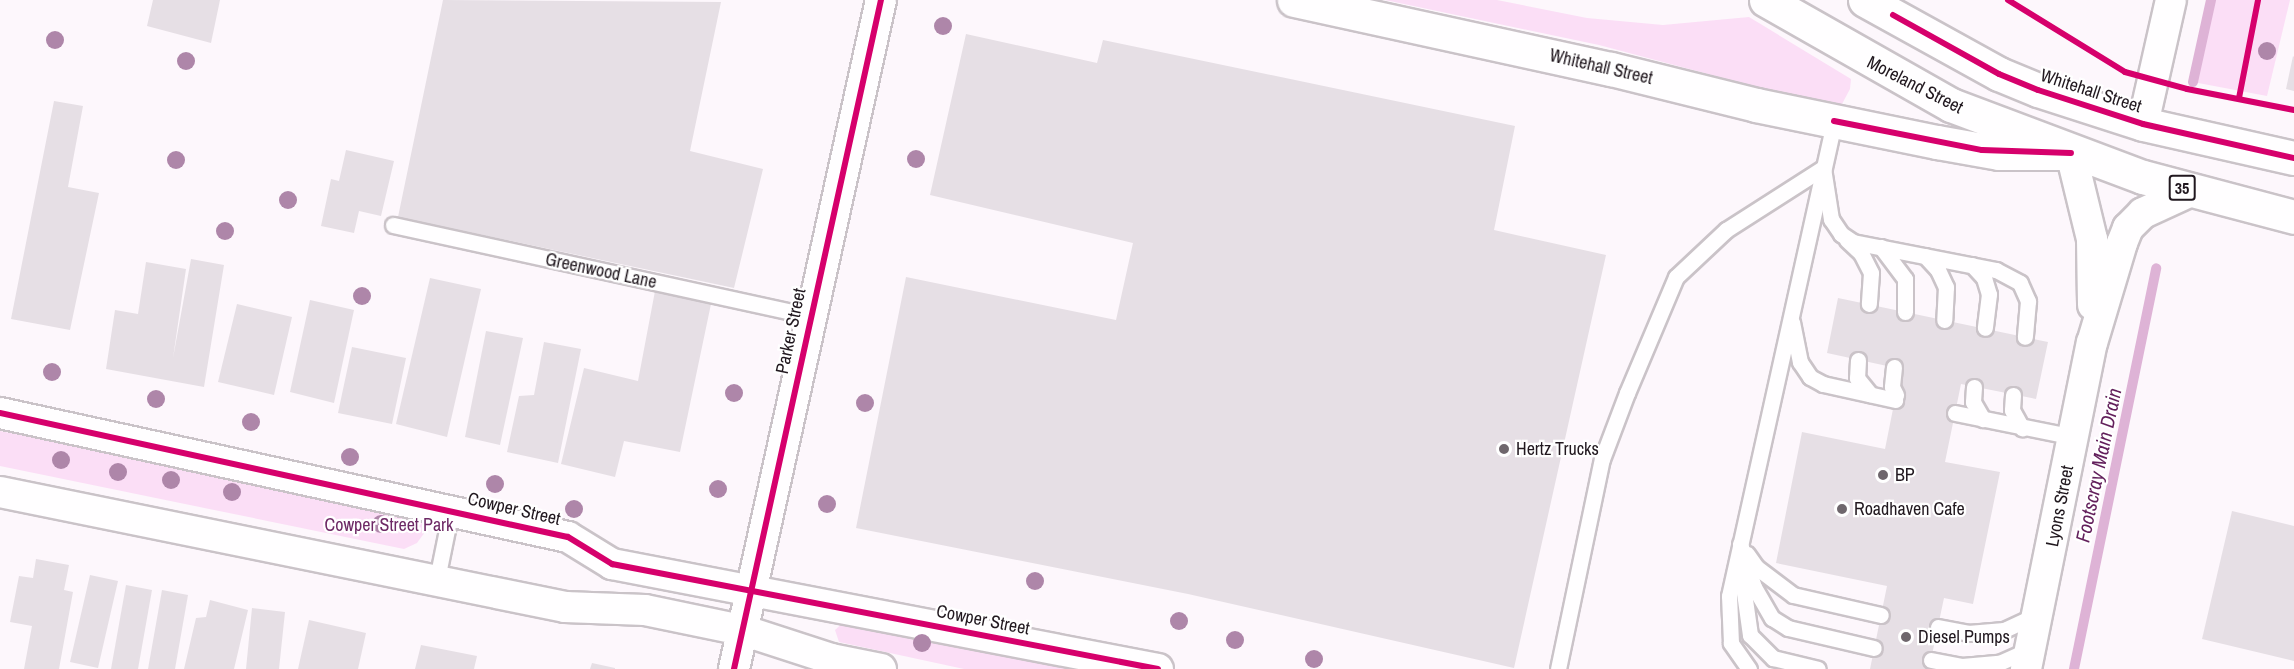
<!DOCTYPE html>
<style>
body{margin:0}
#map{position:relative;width:2294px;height:669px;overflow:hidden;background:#fdf7fc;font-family:"Archivo Narrow",sans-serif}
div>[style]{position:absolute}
.green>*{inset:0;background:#fbdef6}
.stream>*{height:10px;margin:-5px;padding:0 5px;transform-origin:5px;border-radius:5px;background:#deb3d6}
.building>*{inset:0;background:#e6dfe5}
.roads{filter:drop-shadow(2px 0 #cac3c8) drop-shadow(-2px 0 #cac3c8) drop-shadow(0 2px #cac3c8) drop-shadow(0 -2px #cac3c8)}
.service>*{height:15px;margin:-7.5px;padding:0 7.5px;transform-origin:7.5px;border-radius:7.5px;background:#fffeff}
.minor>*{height:30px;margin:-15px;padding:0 15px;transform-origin:15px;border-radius:15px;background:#fffeff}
.secondary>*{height:33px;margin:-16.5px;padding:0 16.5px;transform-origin:16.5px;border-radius:16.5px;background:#fffeff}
.primary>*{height:33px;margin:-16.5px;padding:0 16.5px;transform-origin:16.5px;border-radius:16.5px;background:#fffeff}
.cycleway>*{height:6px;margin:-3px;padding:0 3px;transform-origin:3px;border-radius:3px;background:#d6006c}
.trees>*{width:18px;height:18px;margin:-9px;border-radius:50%;background:#ae86a9}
.dots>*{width:16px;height:16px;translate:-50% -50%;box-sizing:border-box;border:3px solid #fff;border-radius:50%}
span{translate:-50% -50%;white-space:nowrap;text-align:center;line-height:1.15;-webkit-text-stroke:4.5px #fff;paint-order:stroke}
.shield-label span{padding:2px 4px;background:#fff;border:2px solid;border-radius:4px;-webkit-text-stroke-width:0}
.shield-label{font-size:16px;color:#21181f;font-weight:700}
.street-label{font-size:18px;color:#21181f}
.poi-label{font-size:18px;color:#21181f}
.left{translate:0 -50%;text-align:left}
.park-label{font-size:18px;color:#6d2965}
.water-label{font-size:20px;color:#621f5b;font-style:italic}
</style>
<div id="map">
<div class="green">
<i style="clip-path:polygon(1385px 0,1497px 0,1587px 18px,1663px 25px,1749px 17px,1851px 79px,1850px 89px,1842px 104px,1768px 90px,1599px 45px)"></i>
<i style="clip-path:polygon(2211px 0,2290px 0,2267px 96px,2193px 82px)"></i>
<i style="clip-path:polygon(0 431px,412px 510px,423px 518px,425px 532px,417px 543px,404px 549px,0 466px)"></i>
<i style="clip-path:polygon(846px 620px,1075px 669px,964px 669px,839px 642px,835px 630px)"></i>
</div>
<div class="stream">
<i style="left:2193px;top:82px;width:84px;rotate:-77.6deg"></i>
<i style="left:2074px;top:669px;width:409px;rotate:-78.4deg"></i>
</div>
<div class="building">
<i style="clip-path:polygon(153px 0,220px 0,211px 43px,147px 26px)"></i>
<i style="clip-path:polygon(443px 0,721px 2px,690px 151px,763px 169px,734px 288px,398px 217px)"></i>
<i style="clip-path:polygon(966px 34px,1097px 63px,1103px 40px,1515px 126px,1494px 230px,1606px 255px,1514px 668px,1188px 594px,856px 528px,906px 277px,1116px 320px,1133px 243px,930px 195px)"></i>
<i style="clip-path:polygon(2293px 56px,2294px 57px,2294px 91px,2286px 89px)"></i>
<i style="clip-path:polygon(54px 101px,83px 106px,68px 187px,99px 193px,70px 330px,11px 319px)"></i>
<i style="clip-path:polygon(346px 150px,394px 161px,381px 216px,359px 211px,354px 233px,321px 226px,331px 179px,339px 181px)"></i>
<i style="clip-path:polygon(191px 259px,224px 265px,204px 387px,106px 369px,115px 310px,138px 314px,146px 262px,186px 269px,173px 358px)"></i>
<i style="clip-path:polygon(430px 278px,481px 289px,447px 437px,396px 424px)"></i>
<i style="clip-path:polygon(655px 291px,711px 304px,680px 452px,624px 441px,615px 477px,561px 464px,584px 368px,638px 381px)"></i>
<i style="clip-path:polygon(1838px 298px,2048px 342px,2036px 399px,1961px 384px,1945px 462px,2000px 472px,1973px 604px,1944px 598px,1929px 669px,1870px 669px,1887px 586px,1776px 563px,1802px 432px,1885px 449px,1901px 369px,1827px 353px)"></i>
<i style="clip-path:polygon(310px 300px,354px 310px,334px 403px,290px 392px)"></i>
<i style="clip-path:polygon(237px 304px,292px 317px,274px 395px,218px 382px)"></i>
<i style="clip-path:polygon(486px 331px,523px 338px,500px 445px,465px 437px)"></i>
<i style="clip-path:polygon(544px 342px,581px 349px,558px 463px,507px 452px,519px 396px,534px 395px)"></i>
<i style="clip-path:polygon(352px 347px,406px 358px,392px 424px,338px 413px)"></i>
<i style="clip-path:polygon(2232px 511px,2294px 526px,2294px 661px,2202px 639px)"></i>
<i style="clip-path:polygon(36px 559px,69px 565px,64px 590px,73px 592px,59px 669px,24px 669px,32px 626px,10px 622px,19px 576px,33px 578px)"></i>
<i style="clip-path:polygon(90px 575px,118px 581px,98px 668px,70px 662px)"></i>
<i style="clip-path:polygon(126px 585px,152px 590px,138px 669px,111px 669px)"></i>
<i style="clip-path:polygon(162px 590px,188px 595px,175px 669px,148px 669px)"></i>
<i style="clip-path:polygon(210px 600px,248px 610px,234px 669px,184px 669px,196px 618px,206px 617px)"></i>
<i style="clip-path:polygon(252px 608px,285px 612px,279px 669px,246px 669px)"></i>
<i style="clip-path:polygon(309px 620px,366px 633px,358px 669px,298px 669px)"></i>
<i style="clip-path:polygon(421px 645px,477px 656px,474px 669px,415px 669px)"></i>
<i style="clip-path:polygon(592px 663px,615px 668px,615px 669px,590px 669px)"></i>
</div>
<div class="roads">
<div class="service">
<i style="left:393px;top:225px;width:426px;rotate:12.3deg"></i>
<i style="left:1847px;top:240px;width:19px;rotate:43deg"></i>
<i style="left:1861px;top:253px;width:22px;rotate:63deg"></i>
<i style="left:1871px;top:273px;width:31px;rotate:94deg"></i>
<i style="left:1881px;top:247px;width:40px;rotate:53deg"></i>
<i style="left:1905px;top:279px;width:33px;rotate:90deg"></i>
<i style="left:1925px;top:256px;width:19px;rotate:47deg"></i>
<i style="left:1938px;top:270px;width:19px;rotate:65deg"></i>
<i style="left:1946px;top:287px;width:33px;rotate:93deg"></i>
<i style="left:1972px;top:265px;width:18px;rotate:47deg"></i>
<i style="left:1984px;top:278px;width:17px;rotate:73deg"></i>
<i style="left:1989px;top:294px;width:34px;rotate:97deg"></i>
<i style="left:1792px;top:322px;width:41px;rotate:78.7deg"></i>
<i style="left:1800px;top:362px;width:18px;rotate:56deg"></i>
<i style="left:1810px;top:377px;width:15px;rotate:28deg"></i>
<i style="left:1823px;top:384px;width:74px;rotate:12.5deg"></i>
<i style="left:1858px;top:360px;width:18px;rotate:93deg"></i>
<i style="left:1857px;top:378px;width:21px;rotate:51deg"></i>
<i style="left:1894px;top:367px;width:20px;rotate:96deg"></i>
<i style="left:1892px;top:387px;width:9px;rotate:63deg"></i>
<i style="left:1974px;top:387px;width:15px;rotate:94deg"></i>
<i style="left:1973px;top:402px;width:20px;rotate:60deg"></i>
<i style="left:2013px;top:395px;width:15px;rotate:94deg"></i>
<i style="left:2012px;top:410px;width:21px;rotate:61deg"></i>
<i style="left:1955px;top:413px;width:121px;rotate:11.4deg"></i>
<i style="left:1740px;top:544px;width:45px;rotate:72deg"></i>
<i style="left:1754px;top:587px;width:36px;rotate:60deg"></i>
<i style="left:1772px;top:618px;width:19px;rotate:32deg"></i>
<i style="left:1788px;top:628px;width:88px;rotate:13.1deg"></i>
<i style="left:1747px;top:554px;width:16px;rotate:55deg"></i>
<i style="left:1756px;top:567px;width:46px;rotate:37.1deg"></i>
<i style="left:1793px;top:595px;width:90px;rotate:12.8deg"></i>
<i style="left:1741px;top:571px;width:65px;rotate:82deg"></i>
<i style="left:1750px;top:635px;width:33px;rotate:45deg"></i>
<i style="left:1773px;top:658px;width:46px;rotate:13.7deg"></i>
<i style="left:437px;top:579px;width:70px;rotate:-78.5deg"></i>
<i style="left:1938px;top:627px;width:31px;rotate:11deg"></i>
<i style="left:1968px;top:633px;width:36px;rotate:-5deg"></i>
<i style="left:2004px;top:630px;width:38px;rotate:-25deg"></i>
<i style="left:1931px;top:660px;width:32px;rotate:11deg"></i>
<i style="left:1962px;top:666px;width:37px;rotate:-5deg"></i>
<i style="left:1999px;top:663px;width:35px;rotate:-24deg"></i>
<i style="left:1558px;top:669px;width:215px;rotate:-78.2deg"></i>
<i style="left:1602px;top:459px;width:71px;rotate:-69.3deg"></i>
<i style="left:1627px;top:393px;width:126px;rotate:-67.1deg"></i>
<i style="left:1676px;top:277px;width:69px;rotate:-43.2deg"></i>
<i style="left:1726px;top:230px;width:115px;rotate:-32.6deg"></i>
<i style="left:1823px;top:168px;width:52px;rotate:81.1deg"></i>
<i style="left:1831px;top:219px;width:18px;rotate:56deg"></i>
<i style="left:1841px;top:234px;width:14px;rotate:34deg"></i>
<i style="left:1853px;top:242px;width:146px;rotate:11.1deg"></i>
<i style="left:1996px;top:270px;width:27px;rotate:28deg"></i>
<i style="left:2020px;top:283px;width:20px;rotate:66deg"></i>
<i style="left:2028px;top:301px;width:36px;rotate:95deg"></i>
<i style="left:1749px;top:669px;width:32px;rotate:-125deg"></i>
<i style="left:1731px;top:643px;width:47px;rotate:-92.4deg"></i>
<i style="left:1729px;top:596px;width:486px;rotate:-77.5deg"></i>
</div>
<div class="minor">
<i style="left:2143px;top:124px;width:127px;rotate:-77.3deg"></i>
<i style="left:2071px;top:153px;width:89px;rotate:76.3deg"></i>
<i style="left:2092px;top:239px;width:66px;rotate:89.1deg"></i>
<i style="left:0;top:413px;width:581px;rotate:12.32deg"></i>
<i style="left:568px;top:537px;width:52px;rotate:31.5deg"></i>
<i style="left:612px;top:564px;width:556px;rotate:10.89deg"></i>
<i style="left:0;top:492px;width:577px;rotate:11.5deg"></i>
<i style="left:565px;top:607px;width:80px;rotate:2.1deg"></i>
<i style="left:645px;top:610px;width:99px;rotate:11.7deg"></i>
<i style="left:742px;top:630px;width:94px;rotate:18deg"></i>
<i style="left:831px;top:659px;width:51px;rotate:11.3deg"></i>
<i style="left:734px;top:669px;width:685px;rotate:-77.61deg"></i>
<i style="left:2026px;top:669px;width:333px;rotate:-78.6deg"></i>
<i style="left:2092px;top:343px;width:104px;rotate:-73.3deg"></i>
<i style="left:2122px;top:243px;width:16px;rotate:-68deg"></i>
<i style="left:2128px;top:228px;width:21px;rotate:-45deg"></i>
<i style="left:2143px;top:213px;width:55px;rotate:-24.7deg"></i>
</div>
<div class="secondary">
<i style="left:1294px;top:0;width:324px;rotate:12.3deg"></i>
<i style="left:1611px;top:69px;width:149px;rotate:13.9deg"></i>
<i style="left:1756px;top:105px;width:185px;rotate:11.6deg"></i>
<i style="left:1937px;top:142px;width:63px;rotate:10.1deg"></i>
<i style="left:1999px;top:153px;width:72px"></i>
</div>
<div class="primary">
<i style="left:1766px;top:0;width:213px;rotate:29.6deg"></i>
<i style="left:1951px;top:105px;width:205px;rotate:20.6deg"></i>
<i style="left:2143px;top:177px;width:156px;rotate:14.8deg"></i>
<i style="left:1865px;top:0;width:153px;rotate:28.9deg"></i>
<i style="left:1999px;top:74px;width:42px;rotate:22.3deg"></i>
<i style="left:2038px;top:90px;width:110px;rotate:17.9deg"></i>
<i style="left:2143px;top:124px;width:155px;rotate:12.7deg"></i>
</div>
</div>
<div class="cycleway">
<i style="left:2008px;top:0;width:137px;rotate:31.6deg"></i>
<i style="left:2125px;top:72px;width:64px;rotate:15.3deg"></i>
<i style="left:2187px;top:89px;width:109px;rotate:11.1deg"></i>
<i style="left:1893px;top:15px;width:121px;rotate:29.1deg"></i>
<i style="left:1999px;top:74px;width:42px;rotate:22.3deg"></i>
<i style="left:2038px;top:90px;width:110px;rotate:17.9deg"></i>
<i style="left:2143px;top:124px;width:155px;rotate:12.7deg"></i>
<i style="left:2239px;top:98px;width:100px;rotate:-79deg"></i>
<i style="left:1834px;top:121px;width:151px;rotate:11.1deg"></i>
<i style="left:1982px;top:150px;width:89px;rotate:1.9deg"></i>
<i style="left:0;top:413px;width:581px;rotate:12.32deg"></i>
<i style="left:568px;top:537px;width:52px;rotate:31.5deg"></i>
<i style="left:612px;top:564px;width:556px;rotate:10.89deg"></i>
<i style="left:734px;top:669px;width:685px;rotate:-77.61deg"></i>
</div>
<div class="trees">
<i style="left:943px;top:26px"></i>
<i style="left:55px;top:40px"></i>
<i style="left:2267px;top:51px"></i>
<i style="left:186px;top:61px"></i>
<i style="left:916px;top:159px"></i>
<i style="left:176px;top:160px"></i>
<i style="left:288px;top:200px"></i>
<i style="left:225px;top:231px"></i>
<i style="left:362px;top:296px"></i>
<i style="left:52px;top:372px"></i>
<i style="left:734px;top:393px"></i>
<i style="left:156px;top:399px"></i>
<i style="left:865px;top:403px"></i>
<i style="left:251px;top:422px"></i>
<i style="left:350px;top:457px"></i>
<i style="left:61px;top:460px"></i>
<i style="left:118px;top:472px"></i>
<i style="left:171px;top:480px"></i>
<i style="left:495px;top:484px"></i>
<i style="left:718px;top:489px"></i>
<i style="left:232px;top:492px"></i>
<i style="left:827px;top:504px"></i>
<i style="left:574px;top:509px"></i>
<i style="left:381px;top:524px"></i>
<i style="left:1035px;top:581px"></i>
<i style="left:1179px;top:621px"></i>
<i style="left:1235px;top:640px"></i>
<i style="left:922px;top:643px"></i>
<i style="left:1314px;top:659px"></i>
</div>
<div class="dots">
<i style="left:1504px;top:449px;background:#6e666c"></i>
<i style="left:1883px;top:475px;background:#6e666c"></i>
<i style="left:1842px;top:509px;background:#6e666c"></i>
<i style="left:1906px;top:637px;background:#6e666c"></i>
</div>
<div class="shield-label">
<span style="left:2182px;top:188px">35</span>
</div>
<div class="street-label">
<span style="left:1601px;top:67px;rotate:13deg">Whitehall Street</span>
<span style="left:1915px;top:85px;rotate:27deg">Moreland Street</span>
<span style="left:2091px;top:91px;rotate:18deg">Whitehall Street</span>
<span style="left:601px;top:271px;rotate:12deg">Greenwood Lane</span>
<span style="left:791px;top:331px;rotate:-78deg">Parker Street</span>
<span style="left:2060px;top:506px;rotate:-79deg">Lyons Street</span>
<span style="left:514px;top:509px;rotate:13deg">Cowper Street</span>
<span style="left:983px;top:620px;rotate:11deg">Cowper Street</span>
</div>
<div class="poi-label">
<span class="left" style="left:1516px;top:449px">Hertz Trucks</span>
<span class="left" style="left:1895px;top:475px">BP</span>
<span class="left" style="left:1854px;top:509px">Roadhaven Cafe</span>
<span class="left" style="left:1918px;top:637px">Diesel Pumps</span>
</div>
<div class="park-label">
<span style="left:389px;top:525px">Cowper Street Park</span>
</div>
<div class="water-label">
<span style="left:2098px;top:465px;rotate:-78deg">Footscray Main Drain</span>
</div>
</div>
